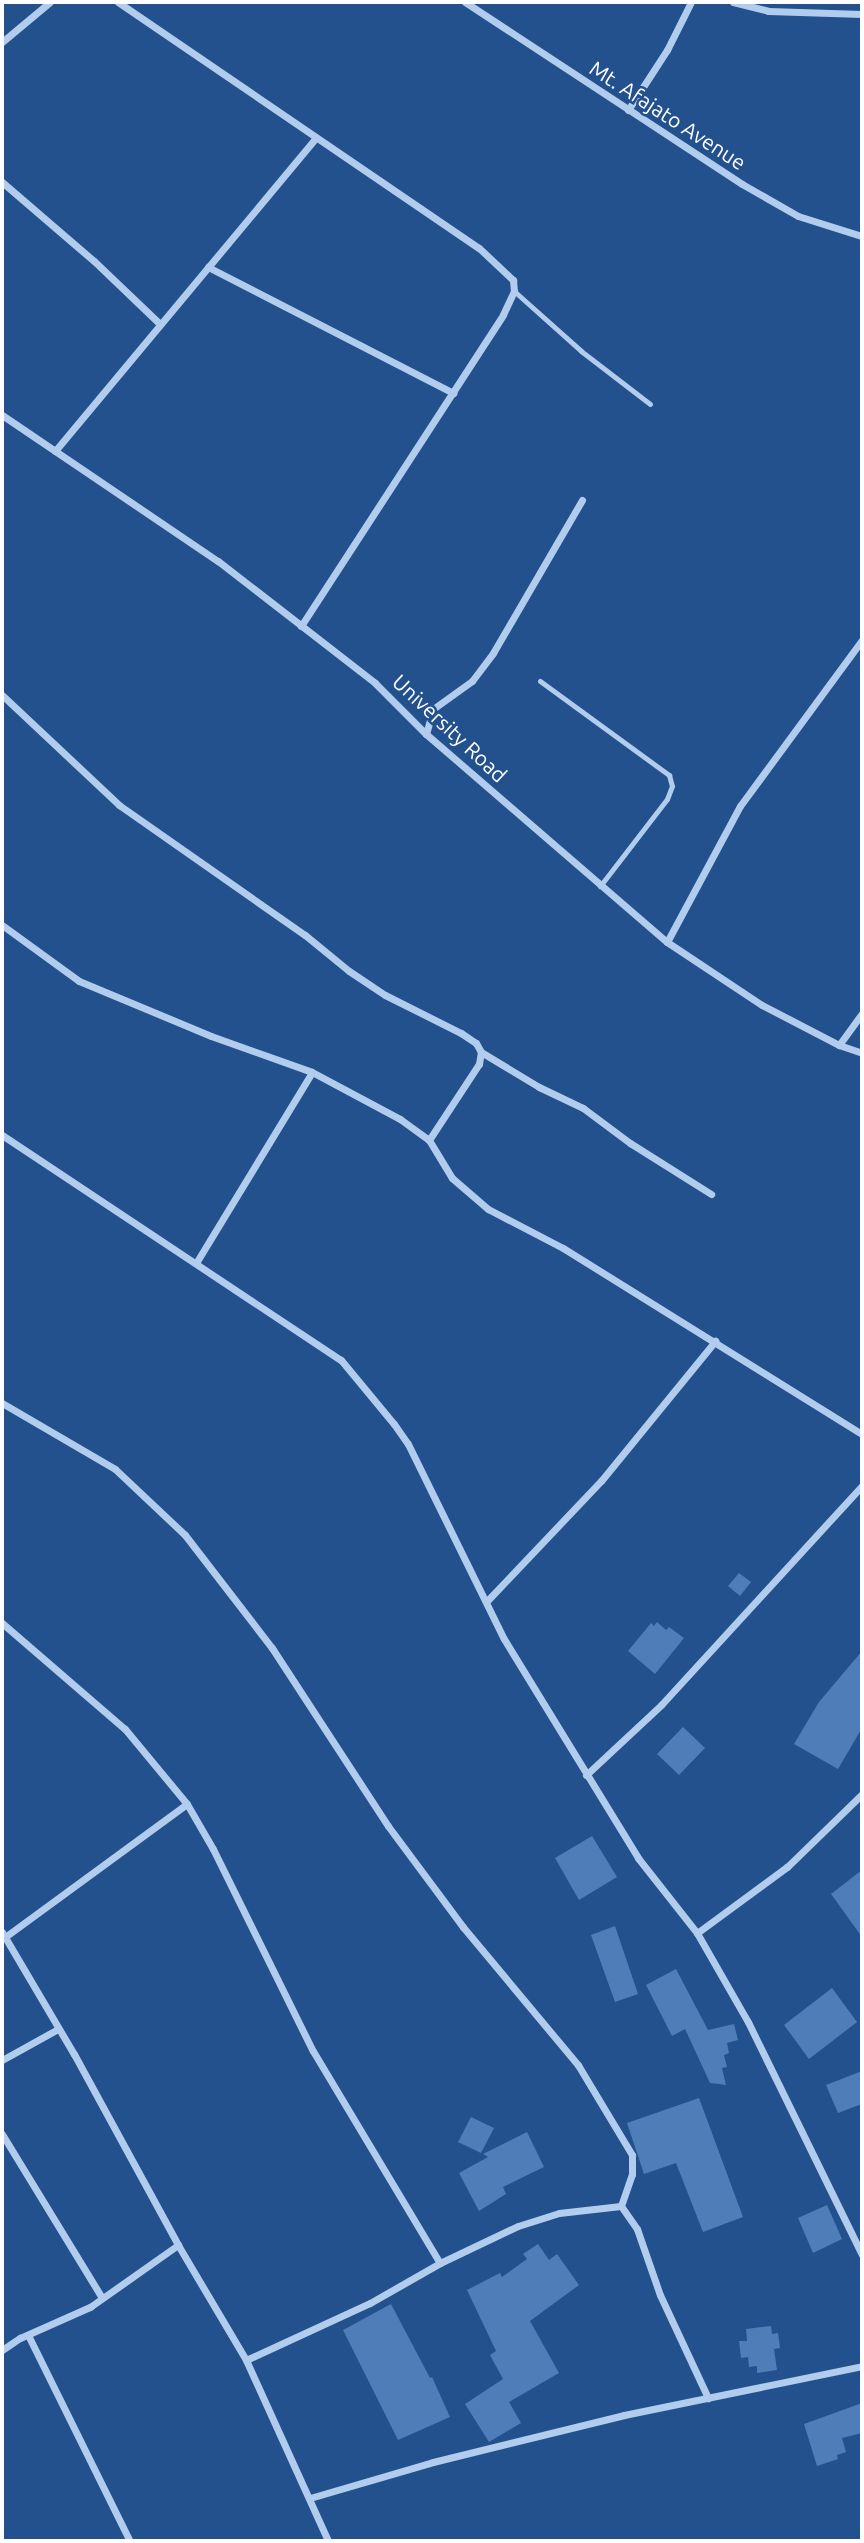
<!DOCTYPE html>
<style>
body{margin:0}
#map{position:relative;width:864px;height:2543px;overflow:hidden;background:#22518e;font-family:Ubuntu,sans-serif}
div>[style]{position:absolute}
.building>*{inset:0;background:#4f7db7}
.lane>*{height:5px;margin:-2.5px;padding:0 2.5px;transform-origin:2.5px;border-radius:2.5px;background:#b1ccec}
.street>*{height:7px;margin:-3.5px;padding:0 3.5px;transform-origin:3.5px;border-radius:3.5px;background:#b1ccec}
span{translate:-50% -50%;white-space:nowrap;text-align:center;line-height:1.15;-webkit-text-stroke:5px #22518e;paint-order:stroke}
.street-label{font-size:21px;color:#fff}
.frame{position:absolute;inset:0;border:4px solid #fff;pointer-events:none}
</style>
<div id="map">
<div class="building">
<i style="clip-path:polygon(739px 1573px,751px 1582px,740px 1596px,728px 1586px)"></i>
<i style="clip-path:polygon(657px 1622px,666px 1630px,669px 1627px,684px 1638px,655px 1674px,628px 1651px,651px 1623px,654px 1626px)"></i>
<i style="clip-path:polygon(862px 1651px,862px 1728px,838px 1769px,794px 1744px,819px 1702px)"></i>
<i style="clip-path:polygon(683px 1727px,705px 1748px,679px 1775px,657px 1754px)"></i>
<i style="clip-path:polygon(592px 1836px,617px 1877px,579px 1900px,555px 1858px)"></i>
<i style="clip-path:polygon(862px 1870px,862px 1937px,831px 1894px)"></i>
<i style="clip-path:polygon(615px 1926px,638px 1994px,615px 2002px,591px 1935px)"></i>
<i style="clip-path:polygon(676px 1969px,708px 2030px,734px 2024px,738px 2040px,727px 2043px,729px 2053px,724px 2055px,727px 2067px,722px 2068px,726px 2085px,710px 2083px,685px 2029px,672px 2036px,646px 1985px)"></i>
<i style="clip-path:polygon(832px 1988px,857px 2022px,809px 2059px,784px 2025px)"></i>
<i style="clip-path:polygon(862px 2071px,862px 2104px,838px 2113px,826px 2085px)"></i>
<i style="clip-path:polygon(699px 2098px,743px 2217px,703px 2232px,676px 2163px,644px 2174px,627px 2123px)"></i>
<i style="clip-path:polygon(471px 2117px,494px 2128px,481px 2153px,458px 2142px)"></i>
<i style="clip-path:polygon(527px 2132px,544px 2167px,503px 2187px,506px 2194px,479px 2211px,459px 2173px,488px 2157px,483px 2154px)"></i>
<i style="clip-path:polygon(827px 2205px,842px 2239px,813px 2253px,798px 2218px)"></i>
<i style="clip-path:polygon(538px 2244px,549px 2260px,557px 2254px,579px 2285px,530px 2321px,559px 2373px,509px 2402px,521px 2423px,489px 2442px,465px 2404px,503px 2379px,490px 2355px,496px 2351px,467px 2290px,500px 2273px,502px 2277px,527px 2259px,523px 2254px)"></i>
<i style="clip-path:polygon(391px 2304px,430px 2378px,432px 2377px,450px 2417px,398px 2440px,343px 2330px)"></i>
<i style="clip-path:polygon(771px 2326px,772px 2334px,778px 2333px,780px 2348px,774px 2349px,777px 2370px,757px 2373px,757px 2366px,749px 2367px,748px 2357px,741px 2358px,739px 2341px,747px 2341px,746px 2329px)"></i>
<i style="clip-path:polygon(862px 2403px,862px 2433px,842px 2438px,846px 2452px,837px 2455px,838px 2459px,817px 2466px,804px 2424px)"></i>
</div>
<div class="lane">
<i style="left:514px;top:291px;width:90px;rotate:41.8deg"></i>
<i style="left:581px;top:351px;width:87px;rotate:37.5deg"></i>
<i style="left:540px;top:681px;width:160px;rotate:36.1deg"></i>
<i style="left:669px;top:775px;width:11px;rotate:75deg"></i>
<i style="left:672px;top:786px;width:14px;rotate:111deg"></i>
<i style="left:667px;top:799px;width:110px;rotate:127.6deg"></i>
</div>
<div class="street">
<i style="left:118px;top:2px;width:437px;rotate:34.3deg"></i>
<i style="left:479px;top:248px;width:47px;rotate:43.3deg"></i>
<i style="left:513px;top:280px;width:11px;rotate:85deg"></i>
<i style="left:514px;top:291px;width:26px;rotate:115deg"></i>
<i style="left:503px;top:315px;width:371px;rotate:123deg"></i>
<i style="left:465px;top:2px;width:331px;rotate:33.3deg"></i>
<i style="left:742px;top:184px;width:64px;rotate:29.7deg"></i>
<i style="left:798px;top:216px;width:67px;rotate:17.4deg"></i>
<i style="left:733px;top:2px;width:36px;rotate:14deg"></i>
<i style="left:768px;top:11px;width:94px;rotate:1.8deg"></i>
<i style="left:2px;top:42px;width:62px;rotate:-39.8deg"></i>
<i style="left:628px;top:110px;width:72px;rotate:-57deg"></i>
<i style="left:667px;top:50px;width:54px;rotate:-63.4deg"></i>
<i style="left:2px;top:182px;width:121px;rotate:40.7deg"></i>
<i style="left:94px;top:261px;width:91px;rotate:43.7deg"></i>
<i style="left:208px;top:267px;width:276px;rotate:27.2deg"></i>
<i style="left:2px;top:415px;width:261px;rotate:34.1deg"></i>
<i style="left:218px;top:561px;width:199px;rotate:37.8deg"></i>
<i style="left:375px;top:683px;width:72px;rotate:45deg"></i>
<i style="left:426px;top:734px;width:318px;rotate:40.8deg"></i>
<i style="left:667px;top:942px;width:114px;rotate:33.6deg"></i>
<i style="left:762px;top:1005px;width:87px;rotate:27.5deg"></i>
<i style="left:839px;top:1045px;width:39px;rotate:-54deg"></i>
<i style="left:55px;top:451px;width:406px;rotate:-50.2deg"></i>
<i style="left:2px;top:695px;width:161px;rotate:43.2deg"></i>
<i style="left:119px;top:805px;width:227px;rotate:35deg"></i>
<i style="left:305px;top:935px;width:57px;rotate:39.3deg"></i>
<i style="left:349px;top:971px;width:43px;rotate:33.7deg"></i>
<i style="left:385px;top:995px;width:85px;rotate:26.6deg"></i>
<i style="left:461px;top:1033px;width:18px;rotate:34deg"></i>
<i style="left:476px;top:1043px;width:10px;rotate:61deg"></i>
<i style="left:481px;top:1052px;width:68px;rotate:31.1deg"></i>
<i style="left:539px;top:1087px;width:49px;rotate:25.5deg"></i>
<i style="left:583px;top:1108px;width:59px;rotate:36.7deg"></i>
<i style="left:630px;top:1143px;width:96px;rotate:32.2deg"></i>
<i style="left:426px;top:734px;width:26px;rotate:-74deg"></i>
<i style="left:433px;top:709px;width:48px;rotate:-35.7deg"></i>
<i style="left:472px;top:681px;width:35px;rotate:-53deg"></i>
<i style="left:493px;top:653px;width:177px;rotate:-59.8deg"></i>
<i style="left:2px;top:925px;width:95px;rotate:36deg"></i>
<i style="left:79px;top:981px;width:143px;rotate:22.6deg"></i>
<i style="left:211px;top:1036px;width:107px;rotate:19.6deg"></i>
<i style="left:312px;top:1072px;width:100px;rotate:28.1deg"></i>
<i style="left:400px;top:1119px;width:36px;rotate:36deg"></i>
<i style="left:429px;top:1140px;width:44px;rotate:58.8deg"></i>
<i style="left:452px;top:1178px;width:48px;rotate:40.7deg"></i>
<i style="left:488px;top:1209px;width:85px;rotate:27.5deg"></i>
<i style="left:563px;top:1248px;width:352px;rotate:31.9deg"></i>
<i style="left:667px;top:942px;width:154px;rotate:-61.8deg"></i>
<i style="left:740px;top:806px;width:206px;rotate:-53.7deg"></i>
<i style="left:839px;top:1045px;width:24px;rotate:19deg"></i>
<i style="left:2px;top:1135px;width:407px;rotate:33.6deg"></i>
<i style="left:341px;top:1360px;width:83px;rotate:50.4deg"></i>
<i style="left:394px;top:1424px;width:24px;rotate:55deg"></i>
<i style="left:408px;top:1444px;width:217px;rotate:63.8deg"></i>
<i style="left:504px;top:1639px;width:257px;rotate:58.5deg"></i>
<i style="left:638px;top:1858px;width:95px;rotate:51.8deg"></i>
<i style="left:697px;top:1933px;width:103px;rotate:60.2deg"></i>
<i style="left:748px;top:2022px;width:259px;rotate:63.9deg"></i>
<i style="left:429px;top:1140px;width:91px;rotate:-56.7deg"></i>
<i style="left:479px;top:1064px;width:12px;rotate:-81deg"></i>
<i style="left:196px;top:1263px;width:223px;rotate:-58.7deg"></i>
<i style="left:2px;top:1403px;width:131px;rotate:30.3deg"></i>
<i style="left:115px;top:1469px;width:96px;rotate:43.3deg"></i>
<i style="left:185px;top:1535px;width:143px;rotate:52.4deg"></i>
<i style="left:272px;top:1648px;width:212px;rotate:56.9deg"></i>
<i style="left:388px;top:1826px;width:126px;rotate:53.4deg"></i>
<i style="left:463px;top:1927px;width:180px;rotate:50.2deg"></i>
<i style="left:578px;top:2065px;width:105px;rotate:59deg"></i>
<i style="left:632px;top:2155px;width:19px;rotate:90deg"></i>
<i style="left:632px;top:2174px;width:34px;rotate:109deg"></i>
<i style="left:486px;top:1602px;width:167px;rotate:-46.5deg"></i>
<i style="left:601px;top:1481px;width:181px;rotate:-50.8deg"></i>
<i style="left:2px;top:1623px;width:162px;rotate:40.8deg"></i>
<i style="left:125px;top:1729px;width:97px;rotate:50.4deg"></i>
<i style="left:187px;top:1804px;width:52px;rotate:60deg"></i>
<i style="left:213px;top:1849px;width:225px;rotate:63.7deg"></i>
<i style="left:313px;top:2051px;width:247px;rotate:59.1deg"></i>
<i style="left:586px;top:1775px;width:103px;rotate:-43deg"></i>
<i style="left:661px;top:1705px;width:297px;rotate:-47.5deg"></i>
<i style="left:2px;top:1932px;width:142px;rotate:59.5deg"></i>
<i style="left:74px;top:2054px;width:217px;rotate:61.4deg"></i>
<i style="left:178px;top:2245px;width:134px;rotate:59.4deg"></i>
<i style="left:246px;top:2360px;width:199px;rotate:65.6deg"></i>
<i style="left:697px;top:1933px;width:112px;rotate:-36.3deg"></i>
<i style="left:787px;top:1867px;width:105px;rotate:-44.2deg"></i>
<i style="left:5px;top:1937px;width:225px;rotate:-36.2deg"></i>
<i style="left:2px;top:2060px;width:64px;rotate:-29deg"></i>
<i style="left:2px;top:2134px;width:192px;rotate:58.6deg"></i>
<i style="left:621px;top:2206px;width:28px;rotate:55deg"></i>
<i style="left:637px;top:2229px;width:70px;rotate:70.8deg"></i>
<i style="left:660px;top:2295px;width:114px;rotate:65deg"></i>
<i style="left:28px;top:2335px;width:230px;rotate:63.7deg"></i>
<i style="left:2px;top:2350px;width:22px;rotate:-34deg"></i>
<i style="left:20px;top:2338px;width:77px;rotate:-23.9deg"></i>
<i style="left:90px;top:2307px;width:108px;rotate:-35.2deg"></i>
<i style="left:246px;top:2360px;width:136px;rotate:-24.7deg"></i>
<i style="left:370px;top:2303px;width:81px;rotate:-29.7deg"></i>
<i style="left:440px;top:2263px;width:86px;rotate:-25.4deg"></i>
<i style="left:518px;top:2226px;width:43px;rotate:-17.6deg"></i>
<i style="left:559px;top:2213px;width:62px;rotate:-6.4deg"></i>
<i style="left:310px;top:2498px;width:128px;rotate:-16.3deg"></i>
<i style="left:433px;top:2462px;width:197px;rotate:-13.8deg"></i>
<i style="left:624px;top:2415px;width:243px;rotate:-11.6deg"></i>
</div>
<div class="street-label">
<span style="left:668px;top:115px;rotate:33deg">Mt. Afajato Avenue</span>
<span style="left:450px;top:728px;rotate:43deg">University Road</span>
</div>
<div class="frame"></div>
</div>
